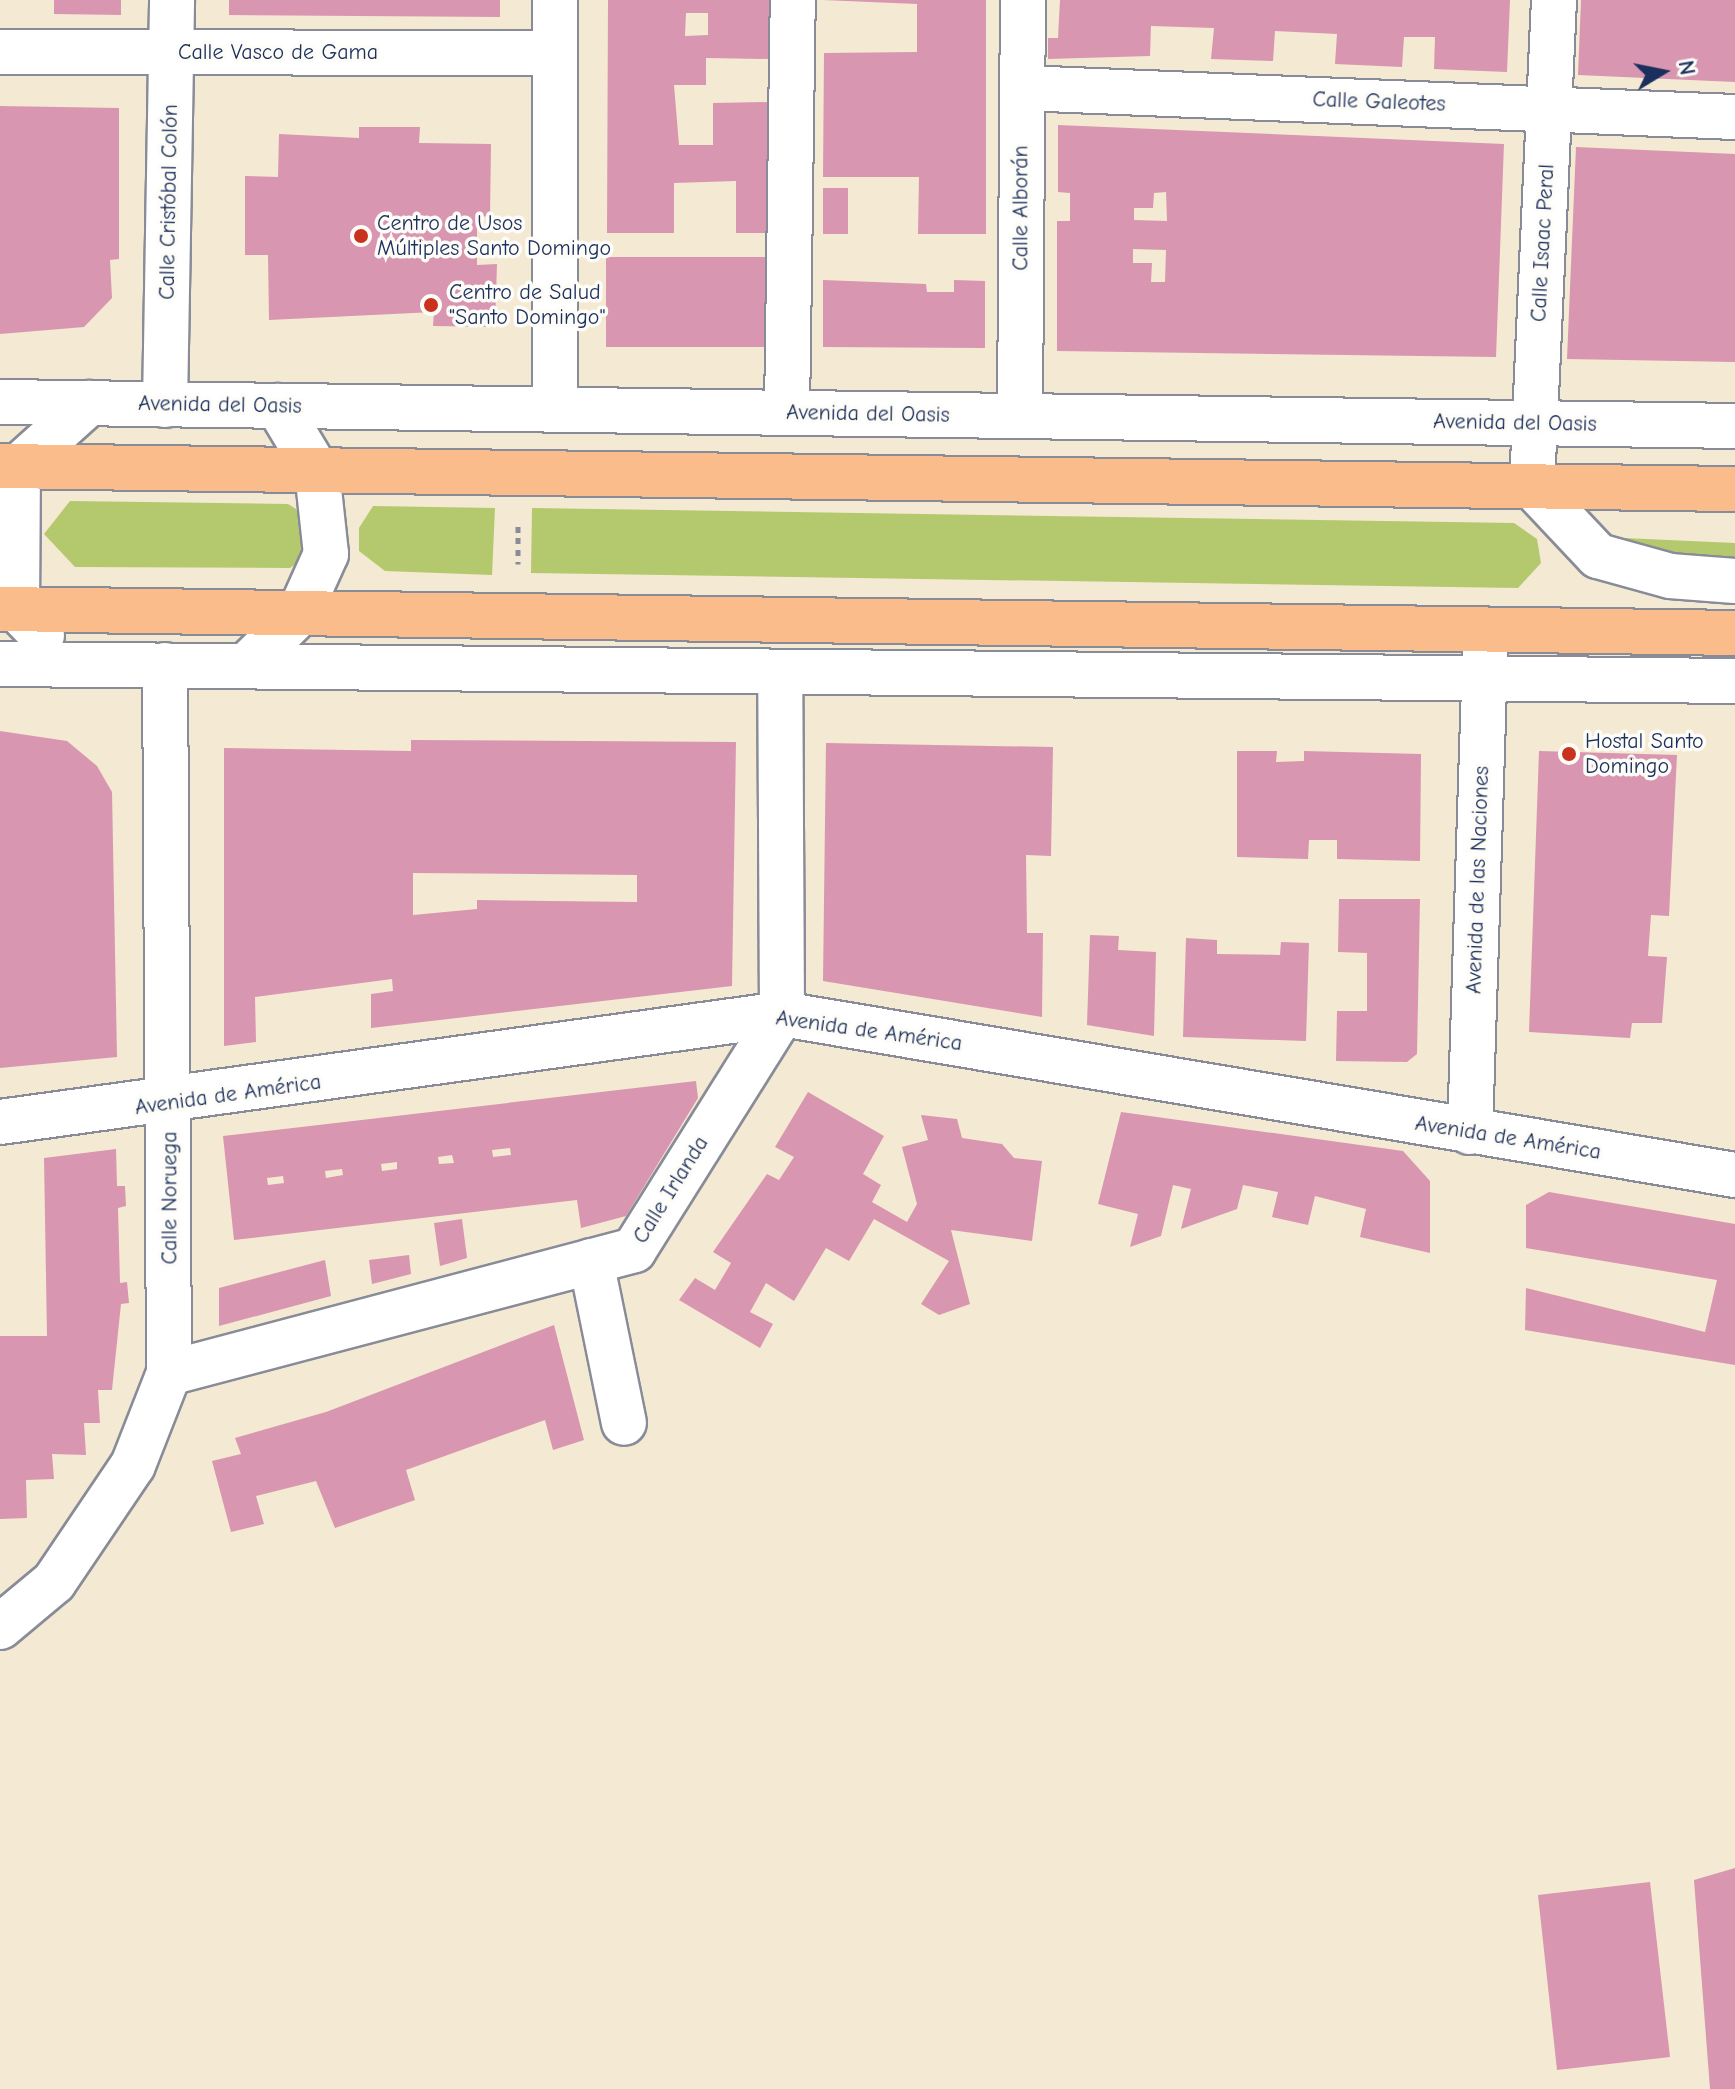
<!DOCTYPE html>
<meta charset="utf-8">
<style>
body{margin:0}
#map{position:relative;width:1735px;height:2089px;overflow:hidden;background:#f4e9d2;font-family:"Comic Neue",sans-serif}
div>[style]{position:absolute}
.green>*{inset:0;background:#b4c96d}
.building>*{inset:0;background:#d996b0}
.path>*{height:5px;margin-top:-2.5px;transform-origin:0;background:repeating-linear-gradient(90deg,#888c98 0 6px,transparent 0 12px)}
.roads{filter:drop-shadow(2px 0 #888c98) drop-shadow(-2px 0 #888c98) drop-shadow(0 2px #888c98) drop-shadow(0 -2px #888c98)}
.minor>*{height:44px;margin:-22px;padding:0 22px;transform-origin:22px;border-radius:22px;background:#fff}
.major>*{height:44px;margin:-22px;padding:0 22px;transform-origin:22px;border-radius:22px;background:#f9bc8a}
.dots>*{width:22px;height:22px;translate:-50% -50%;box-sizing:border-box;border:4px solid #fdfcf7;border-radius:50%}
span{translate:-50% -50%;white-space:nowrap;text-align:center;line-height:1.15;-webkit-text-stroke:7px #fdfcf7;paint-order:stroke}
.street-label{font-size:22px;color:#1b2f5e}
.poi-label{font-size:22px;color:#1b2f5e}
.left{translate:0 -50%;text-align:left}
.north{position:absolute;left:1623px;top:32px;width:80px;height:80px;-webkit-text-stroke:6px #fdfcf7;paint-order:stroke;rotate:80deg;font-size:22px;font-weight:700;line-height:32px;text-align:center;color:#1b2f5e}
.north::after{content:'';display:block;margin:auto;width:28px;height:36px;background:#1b2f5e;clip-path:polygon(50% 0,100% 100%,50% 72%,0 100%)}
</style>
<div id="map">
<div class="green">
<i style="clip-path:polygon(70px 501px,288px 504px,307px 516px,309px 555px,290px 568px,75px 567px,44px 534px)"></i>
<i style="clip-path:polygon(373px 506px,495px 508px,492px 575px,385px 571px,359px 551px,359px 528px)"></i>
<i style="clip-path:polygon(532px 508px,1514px 523px,1537px 539px,1541px 563px,1518px 588px,531px 573px)"></i>
<i style="clip-path:polygon(1602px 537px,1735px 543px,1735px 570px)"></i>
</div>
<div class="building">
<i style="clip-path:polygon(54px 0,121px 0,121px 15px,54px 14px)"></i>
<i style="clip-path:polygon(229px 0,500px 0,500px 17px,229px 15px)"></i>
<i style="clip-path:polygon(evenodd,608px 0,771px 0,771px 59px,706px 58px,706px 85px,674px 85px,679px 145px,713px 145px,713px 103px,770px 102px,769px 233px,736px 233px,736px 181px,674px 183px,674px 233px,607px 233px,608px 0,686px 13px,708px 13px,708px 35px,685px 36px,686px 13px)"></i>
<i style="clip-path:polygon(823px 0,986px 0,986px 234px,918px 234px,919px 177px,823px 177px,824px 53px,917px 52px,917px 4px)"></i>
<i style="clip-path:polygon(1060px 0,1510px 0,1507px 72px,1434px 69px,1435px 37px,1404px 37px,1402px 67px,1335px 64px,1337px 34px,1275px 31px,1273px 61px,1211px 59px,1214px 28px,1151px 26px,1150px 56px,1048px 59px,1048px 38px,1058px 38px)"></i>
<i style="clip-path:polygon(1581px 0,1735px 0,1735px 82px,1578px 75px)"></i>
<i style="clip-path:polygon(0 106px,119px 108px,119px 259px,110px 260px,112px 298px,84px 327px,0 334px)"></i>
<i style="clip-path:polygon(evenodd,1058px 125px,1504px 144px,1496px 357px,1057px 351px,1057px 221px,1070px 221px,1070px 193px,1058px 192px,1058px 125px,1166px 192px,1167px 221px,1134px 220px,1134px 208px,1153px 208px,1154px 193px,1166px 192px,1058px 125px,1133px 249px,1166px 250px,1165px 282px,1151px 282px,1152px 263px,1133px 263px,1133px 249px)"></i>
<i style="clip-path:polygon(359px 127px,420px 127px,419px 143px,491px 144px,490px 216px,477px 217px,477px 265px,497px 264px,495px 327px,433px 326px,434px 312px,269px 320px,268px 255px,245px 255px,245px 176px,278px 177px,279px 134px,359px 138px)"></i>
<i style="clip-path:polygon(1576px 147px,1735px 154px,1735px 362px,1567px 359px)"></i>
<i style="clip-path:polygon(823px 188px,848px 188px,848px 234px,823px 234px)"></i>
<i style="clip-path:polygon(606px 257px,769px 257px,769px 347px,606px 347px)"></i>
<i style="clip-path:polygon(823px 280px,926px 284px,927px 292px,954px 292px,954px 280px,985px 281px,985px 348px,823px 347px)"></i>
<i style="clip-path:polygon(0 731px,67px 741px,97px 766px,112px 792px,117px 1057px,0 1068px)"></i>
<i style="clip-path:polygon(evenodd,411px 740px,736px 742px,732px 986px,371px 1028px,371px 994px,393px 991px,392px 979px,255px 997px,256px 1042px,224px 1046px,224px 748px,411px 751px,411px 740px,413px 873px,637px 875px,637px 902px,477px 900px,477px 909px,413px 915px,413px 873px)"></i>
<i style="clip-path:polygon(826px 743px,1053px 747px,1051px 856px,1026px 855px,1027px 933px,1043px 933px,1042px 1017px,823px 981px)"></i>
<i style="clip-path:polygon(1237px 751px,1277px 751px,1276px 762px,1304px 761px,1304px 751px,1421px 754px,1420px 861px,1337px 859px,1337px 840px,1309px 840px,1308px 859px,1237px 857px)"></i>
<i style="clip-path:polygon(1539px 751px,1677px 755px,1669px 916px,1651px 915px,1648px 956px,1667px 957px,1662px 1023px,1632px 1023px,1630px 1038px,1529px 1032px)"></i>
<i style="clip-path:polygon(1339px 899px,1420px 899px,1417px 1054px,1407px 1062px,1336px 1061px,1337px 1011px,1367px 1011px,1367px 953px,1338px 952px)"></i>
<i style="clip-path:polygon(1090px 935px,1119px 936px,1118px 950px,1156px 952px,1154px 1036px,1087px 1025px)"></i>
<i style="clip-path:polygon(1186px 938px,1217px 940px,1217px 954px,1280px 955px,1281px 942px,1309px 943px,1306px 1041px,1183px 1037px)"></i>
<i style="clip-path:polygon(evenodd,696px 1081px,698px 1098px,626px 1216px,581px 1228px,577px 1200px,234px 1240px,223px 1136px,696px 1081px,510px 1148px,511px 1155px,493px 1157px,492px 1150px,510px 1148px,696px 1081px,452px 1155px,454px 1163px,439px 1164px,438px 1157px,452px 1155px,696px 1081px,397px 1162px,397px 1169px,382px 1171px,381px 1164px,397px 1162px,696px 1081px,342px 1169px,343px 1175px,326px 1178px,325px 1171px,342px 1169px,696px 1081px,283px 1176px,284px 1183px,268px 1185px,267px 1178px,283px 1176px)"></i>
<i style="clip-path:polygon(808px 1092px,884px 1136px,863px 1174px,881px 1185px,872px 1202px,907px 1222px,917px 1204px,902px 1147px,928px 1140px,921px 1115px,957px 1119px,962px 1138px,1002px 1144px,1014px 1158px,1042px 1161px,1032px 1241px,951px 1230px,970px 1304px,939px 1315px,921px 1304px,949px 1261px,874px 1219px,849px 1261px,826px 1248px,794px 1301px,766px 1283px,750px 1312px,773px 1324px,760px 1348px,679px 1300px,695px 1278px,715px 1290px,731px 1263px,713px 1252px,767px 1174px,779px 1180px,794px 1157px,775px 1147px)"></i>
<i style="clip-path:polygon(1121px 1112px,1403px 1151px,1430px 1181px,1430px 1253px,1360px 1237px,1366px 1209px,1315px 1196px,1308px 1225px,1272px 1217px,1278px 1192px,1243px 1185px,1237px 1209px,1181px 1229px,1191px 1189px,1173px 1185px,1161px 1236px,1130px 1247px,1138px 1214px,1098px 1204px)"></i>
<i style="clip-path:polygon(116px 1149px,117px 1186px,125px 1186px,126px 1206px,118px 1208px,120px 1283px,127px 1282px,129px 1303px,121px 1304px,112px 1390px,98px 1390px,100px 1423px,84px 1423px,86px 1455px,52px 1454px,54px 1479px,26px 1480px,27px 1518px,0 1519px,0 1336px,47px 1336px,44px 1158px)"></i>
<i style="clip-path:polygon(1549px 1192px,1735px 1224px,1735px 1365px,1525px 1330px,1526px 1288px,1705px 1332px,1717px 1280px,1526px 1248px,1526px 1205px)"></i>
<i style="clip-path:polygon(462px 1219px,467px 1258px,440px 1266px,434px 1223px)"></i>
<i style="clip-path:polygon(409px 1255px,411px 1274px,372px 1284px,369px 1260px)"></i>
<i style="clip-path:polygon(325px 1260px,331px 1296px,219px 1326px,219px 1288px)"></i>
<i style="clip-path:polygon(554px 1325px,584px 1440px,553px 1450px,545px 1420px,406px 1470px,415px 1500px,335px 1528px,316px 1481px,256px 1496px,264px 1524px,231px 1532px,212px 1461px,241px 1454px,235px 1438px,326px 1412px)"></i>
<i style="clip-path:polygon(1735px 1868px,1735px 2089px,1710px 2089px,1694px 1880px)"></i>
<i style="clip-path:polygon(1650px 1882px,1670px 2057px,1557px 2070px,1538px 1895px)"></i>
</div>
<div class="path">
<i style="left:518px;top:526px;width:38px;rotate:90deg"></i>
</div>
<div class="roads">
<div class="minor">
<i style="left:555px;top:0;width:410px;rotate:90deg"></i>
<i style="left:1554px;top:0;width:486px;rotate:92.6deg"></i>
<i style="left:1532px;top:486px;width:96px;rotate:46.7deg"></i>
<i style="left:1598px;top:556px;width:75px;rotate:15.5deg"></i>
<i style="left:1670px;top:576px;width:65px;rotate:4.4deg"></i>
<i style="left:0;top:52px;width:555px;rotate:0.1deg"></i>
<i style="left:1022px;top:88px;width:714px;rotate:2.33deg"></i>
<i style="left:0;top:402px;width:1735px;rotate:0.79deg"></i>
<i style="left:165px;top:405px;width:405px;rotate:-89deg"></i>
<i style="left:787px;top:413px;width:413px;rotate:-89.2deg"></i>
<i style="left:1020px;top:416px;width:416px;rotate:-89.6deg"></i>
<i style="left:42px;top:635px;width:36px;rotate:-134deg"></i>
<i style="left:17px;top:609px;width:142px;rotate:-89.6deg"></i>
<i style="left:18px;top:467px;width:96px;rotate:-42deg"></i>
<i style="left:0;top:664px;width:1735px;rotate:0.56deg"></i>
<i style="left:246px;top:666px;width:74px;rotate:-44.5deg"></i>
<i style="left:299px;top:614px;width:66px;rotate:-65.8deg"></i>
<i style="left:326px;top:554px;width:83px;rotate:-96.2deg"></i>
<i style="left:317px;top:471px;width:76px;rotate:-121deg"></i>
<i style="left:0;top:1122px;width:789px;rotate:-7.86deg"></i>
<i style="left:782px;top:1014px;width:967px;rotate:9.59deg"></i>
<i style="left:1470px;top:1132px;width:482px;rotate:-88.2deg"></i>
<i style="left:591px;top:1261px;width:165px;rotate:78.5deg"></i>
<i style="left:169px;top:1373px;width:481px;rotate:-14.8deg"></i>
<i style="left:634px;top:1250px;width:279px;rotate:-57.9deg"></i>
<i style="left:782px;top:1014px;width:342px;rotate:-90.3deg"></i>
<i style="left:0;top:1627px;width:70px;rotate:-39.8deg"></i>
<i style="left:54px;top:1582px;width:141px;rotate:-56deg"></i>
<i style="left:133px;top:1465px;width:99px;rotate:-68.6deg"></i>
<i style="left:169px;top:1373px;width:708px;rotate:-90.32deg"></i>
</div>
<div class="major">
<i style="left:0;top:466px;width:1735px;rotate:0.76deg"></i>
<i style="left:0;top:609px;width:1735px;rotate:0.79deg"></i>
</div>
</div>
<div class="dots">
<i style="left:361px;top:236px;background:#c8321e"></i>
<i style="left:431px;top:305px;background:#c8321e"></i>
<i style="left:1569px;top:754px;background:#c8321e"></i>
</div>
<div class="street-label">
<span style="left:278px;top:53px">Calle Vasco de Gama</span>
<span style="left:1379px;top:102px;rotate:2deg">Calle Galeotes</span>
<span style="left:169px;top:202px;rotate:-89deg">Calle Cristóbal Colón</span>
<span style="left:1021px;top:208px;rotate:-90deg">Calle Alborán</span>
<span style="left:1543px;top:243px;rotate:-87deg">Calle Isaac Peral</span>
<span style="left:220px;top:405px;rotate:1deg">Avenida del Oasis</span>
<span style="left:868px;top:414px;rotate:1deg">Avenida del Oasis</span>
<span style="left:1515px;top:423px;rotate:1deg">Avenida del Oasis</span>
<span style="left:1478px;top:880px;rotate:-88deg">Avenida de las Naciones</span>
<span style="left:869px;top:1031px;rotate:8deg">Avenida de América</span>
<span style="left:228px;top:1095px;rotate:-8deg">Avenida de América</span>
<span style="left:1508px;top:1138px;rotate:9deg">Avenida de América</span>
<span style="left:671px;top:1190px;rotate:-58deg">Calle Irlanda</span>
<span style="left:170px;top:1198px;rotate:-90deg">Calle Noruega</span>
</div>
<div class="poi-label">
<span class="left" style="left:377px;top:236px">Centro de Usos<br>Múltiples Santo Domingo</span>
<span class="left" style="left:449px;top:305px">Centro de Salud<br>"Santo Domingo"</span>
<span class="left" style="left:1585px;top:754px">Hostal Santo<br>Domingo</span>
</div>
<div class="north">N</div>
</div>
